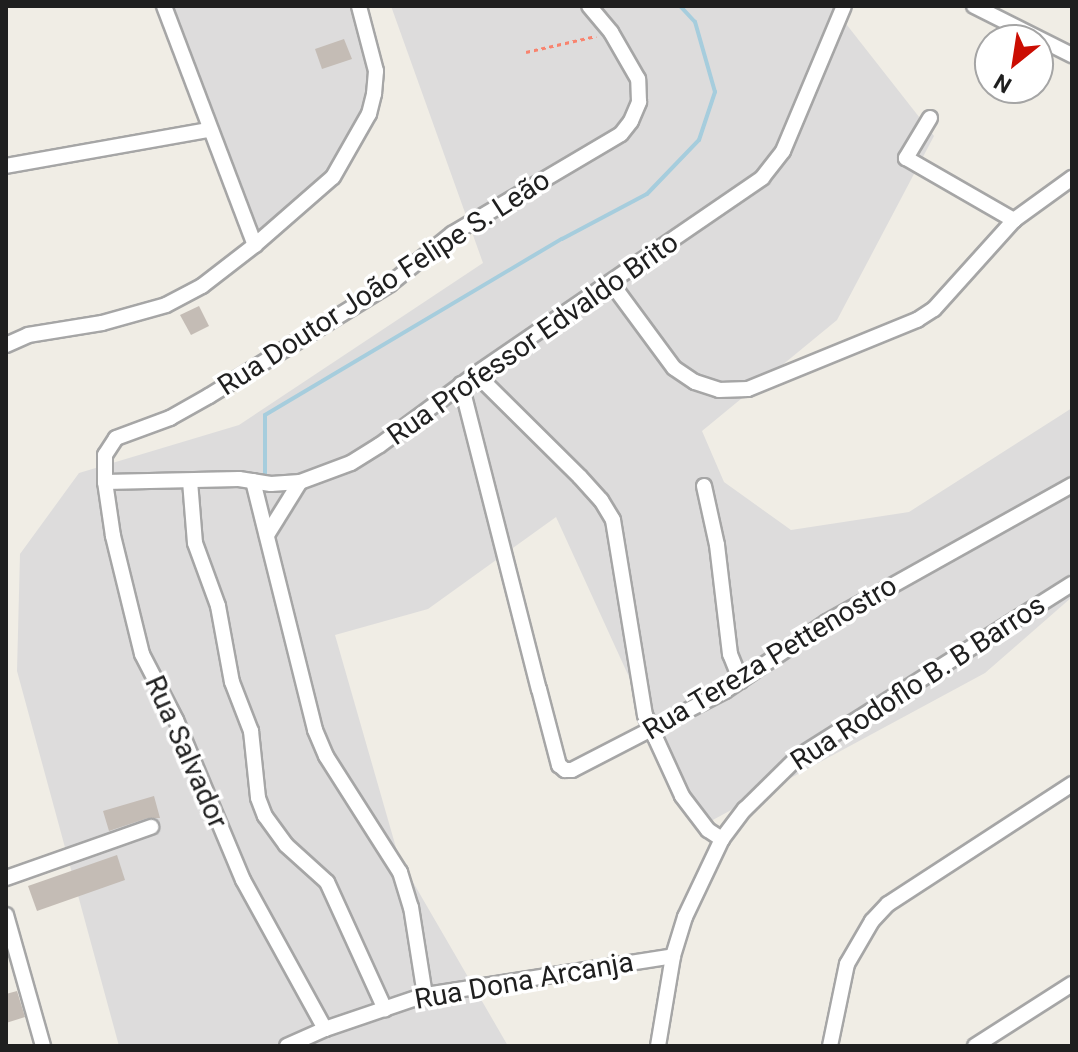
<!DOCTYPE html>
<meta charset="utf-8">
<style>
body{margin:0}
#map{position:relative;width:1078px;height:1052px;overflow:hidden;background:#f0ede5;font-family:Roboto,sans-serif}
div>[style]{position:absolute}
.residential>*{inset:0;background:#dddcdc}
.stream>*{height:4px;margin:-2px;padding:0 2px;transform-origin:2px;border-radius:2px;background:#a6cddd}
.building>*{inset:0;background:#c4bcb5}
.path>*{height:3px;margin-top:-1.5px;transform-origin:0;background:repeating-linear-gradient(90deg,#f8836e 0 4px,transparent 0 8px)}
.roads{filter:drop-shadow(2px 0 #a6a6a6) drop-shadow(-2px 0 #a6a6a6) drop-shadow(0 2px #a6a6a6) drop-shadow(0 -2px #a6a6a6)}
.minor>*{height:14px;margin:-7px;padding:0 7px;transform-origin:7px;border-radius:7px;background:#fff}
span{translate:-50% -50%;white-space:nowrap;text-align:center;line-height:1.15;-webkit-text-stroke:7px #fff;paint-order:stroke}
.street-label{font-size:28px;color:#1f1f1f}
.frame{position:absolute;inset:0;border:8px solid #1f1f1f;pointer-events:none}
.north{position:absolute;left:974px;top:24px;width:80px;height:80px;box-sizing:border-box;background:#fff;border:2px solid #a5a5a5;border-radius:50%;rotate:210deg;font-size:22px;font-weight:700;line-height:32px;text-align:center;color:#1f1f1f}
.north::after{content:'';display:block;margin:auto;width:28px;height:36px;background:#cb0d02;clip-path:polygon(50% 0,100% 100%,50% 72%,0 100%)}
</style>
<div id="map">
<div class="residential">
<i style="clip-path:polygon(163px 6px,359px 6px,373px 66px,360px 121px,336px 160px,249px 244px)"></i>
<i style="clip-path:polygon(391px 6px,832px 6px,934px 136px,837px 320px,702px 431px,724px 482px,791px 530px,909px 512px,1072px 408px,1072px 597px,985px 673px,698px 828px,556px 517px,428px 609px,335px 635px,399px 858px,508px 1046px,119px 1046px,17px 671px,20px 554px,79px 473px,239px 425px,483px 263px)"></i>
</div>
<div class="stream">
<i style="left:265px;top:479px;width:64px;rotate:-90deg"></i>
<i style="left:265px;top:415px;width:345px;rotate:-30.7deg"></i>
<i style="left:562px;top:239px;width:96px;rotate:-27.9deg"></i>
<i style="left:647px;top:194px;width:75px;rotate:-46.1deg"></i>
<i style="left:699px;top:140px;width:51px;rotate:-71.6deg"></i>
<i style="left:715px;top:92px;width:73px;rotate:-105.9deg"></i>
<i style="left:695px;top:22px;width:22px;rotate:-133deg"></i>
</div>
<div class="building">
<i style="clip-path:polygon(344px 39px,352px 59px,322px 69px,315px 49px)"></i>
<i style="clip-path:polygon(199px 306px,209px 326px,191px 335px,180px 315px)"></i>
<i style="clip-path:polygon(154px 796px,160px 818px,148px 818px,109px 831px,103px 811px)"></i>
<i style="clip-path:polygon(117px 855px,125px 880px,37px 911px,28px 886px)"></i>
<i style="clip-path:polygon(17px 991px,25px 1017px,6px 1023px,6px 994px)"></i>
</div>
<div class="path">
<i style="left:526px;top:52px;width:72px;rotate:-12.9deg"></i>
</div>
<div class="roads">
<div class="minor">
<i style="left:164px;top:6px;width:256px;rotate:69.2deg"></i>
<i style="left:974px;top:6px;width:110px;rotate:26.6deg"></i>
<i style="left:930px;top:118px;width:47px;rotate:121deg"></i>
<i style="left:906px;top:158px;width:125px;rotate:29.9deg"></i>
<i style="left:6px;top:166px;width:206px;rotate:-10.1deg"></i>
<i style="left:612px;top:284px;width:104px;rotate:53.6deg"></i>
<i style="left:674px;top:368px;width:25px;rotate:34deg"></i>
<i style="left:695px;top:382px;width:25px;rotate:18deg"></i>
<i style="left:719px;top:390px;width:29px;rotate:-2deg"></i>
<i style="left:748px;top:389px;width:183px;rotate:-22.2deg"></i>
<i style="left:917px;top:320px;width:20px;rotate:-33deg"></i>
<i style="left:934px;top:309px;width:120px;rotate:-48deg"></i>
<i style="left:1014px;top:220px;width:72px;rotate:-35.9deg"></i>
<i style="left:6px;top:345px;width:24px;rotate:-24deg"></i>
<i style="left:28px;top:335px;width:75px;rotate:-9.2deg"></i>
<i style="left:102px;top:323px;width:66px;rotate:-15.7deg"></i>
<i style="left:166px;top:305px;width:41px;rotate:-27.8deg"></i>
<i style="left:202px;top:286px;width:67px;rotate:-37.7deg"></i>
<i style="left:255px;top:245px;width:103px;rotate:-41.1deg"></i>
<i style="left:333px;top:177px;width:73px;rotate:-60.3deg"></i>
<i style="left:369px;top:114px;width:21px;rotate:-76deg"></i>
<i style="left:374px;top:94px;width:23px;rotate:-85deg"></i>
<i style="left:376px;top:71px;width:67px;rotate:-104.7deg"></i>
<i style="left:476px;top:374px;width:146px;rotate:44.7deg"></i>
<i style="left:580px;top:477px;width:31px;rotate:48deg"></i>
<i style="left:601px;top:500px;width:23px;rotate:59deg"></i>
<i style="left:613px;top:520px;width:198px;rotate:80.7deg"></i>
<i style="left:645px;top:715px;width:89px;rotate:65.4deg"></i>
<i style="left:682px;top:796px;width:43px;rotate:52.6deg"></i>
<i style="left:708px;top:830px;width:17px;rotate:33deg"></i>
<i style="left:461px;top:384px;width:315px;rotate:75.7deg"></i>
<i style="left:539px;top:689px;width:79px;rotate:75.3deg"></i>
<i style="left:559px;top:765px;width:8px;rotate:40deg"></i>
<i style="left:565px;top:770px;width:7px"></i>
<i style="left:572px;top:770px;width:172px;rotate:-27.3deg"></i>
<i style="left:725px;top:691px;width:123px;rotate:-34.1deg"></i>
<i style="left:827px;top:622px;width:281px;rotate:-29.2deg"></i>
<i style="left:190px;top:481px;width:62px;rotate:85.4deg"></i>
<i style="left:195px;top:543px;width:67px;rotate:69.9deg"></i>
<i style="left:218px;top:606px;width:77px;rotate:79.6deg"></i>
<i style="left:232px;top:682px;width:53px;rotate:68.8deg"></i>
<i style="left:251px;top:731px;width:67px;rotate:84deg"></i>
<i style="left:258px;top:798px;width:19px;rotate:69deg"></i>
<i style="left:265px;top:816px;width:36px;rotate:54deg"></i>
<i style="left:286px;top:845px;width:55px;rotate:42.1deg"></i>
<i style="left:327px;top:882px;width:140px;rotate:65.5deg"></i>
<i style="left:253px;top:481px;width:257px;rotate:76deg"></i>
<i style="left:315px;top:730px;width:28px;rotate:67deg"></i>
<i style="left:326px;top:756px;width:138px;rotate:57.5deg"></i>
<i style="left:400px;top:872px;width:37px;rotate:73deg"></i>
<i style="left:411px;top:907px;width:89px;rotate:81deg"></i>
<i style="left:105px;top:482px;width:134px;rotate:-1.3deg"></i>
<i style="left:239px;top:479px;width:32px;rotate:9deg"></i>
<i style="left:271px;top:484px;width:29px;rotate:-4deg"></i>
<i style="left:300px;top:482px;width:54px;rotate:-20.4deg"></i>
<i style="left:351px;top:463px;width:34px;rotate:-32deg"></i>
<i style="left:380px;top:445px;width:119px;rotate:-36.5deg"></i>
<i style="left:476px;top:374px;width:347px;rotate:-34.4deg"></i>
<i style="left:762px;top:178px;width:34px;rotate:-52deg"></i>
<i style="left:783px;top:151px;width:157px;rotate:-67.2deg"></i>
<i style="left:704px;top:486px;width:60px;rotate:77.6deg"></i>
<i style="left:717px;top:545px;width:110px;rotate:83.2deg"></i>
<i style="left:730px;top:654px;width:29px;rotate:68deg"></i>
<i style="left:267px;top:535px;width:62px;rotate:-58.1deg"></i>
<i style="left:6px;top:878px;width:154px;rotate:-19.4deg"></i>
<i style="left:6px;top:915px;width:136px;rotate:74.2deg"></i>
<i style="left:325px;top:1029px;width:170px;rotate:-118.8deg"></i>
<i style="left:243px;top:880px;width:173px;rotate:-112.7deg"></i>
<i style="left:176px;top:720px;width:74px;rotate:-117.3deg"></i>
<i style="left:142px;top:654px;width:122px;rotate:-103.8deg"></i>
<i style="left:113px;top:536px;width:55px;rotate:-98.4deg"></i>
<i style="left:105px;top:482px;width:27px;rotate:-90deg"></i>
<i style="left:105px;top:455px;width:20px;rotate:-57deg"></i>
<i style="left:116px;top:438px;width:58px;rotate:-20.3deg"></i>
<i style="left:170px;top:418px;width:45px;rotate:-29.4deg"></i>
<i style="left:209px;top:396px;width:213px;rotate:-31.7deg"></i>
<i style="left:390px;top:284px;width:80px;rotate:-38.9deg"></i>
<i style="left:452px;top:234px;width:196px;rotate:-30.6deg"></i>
<i style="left:621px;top:134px;width:16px;rotate:-52deg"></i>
<i style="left:631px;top:121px;width:21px;rotate:-67deg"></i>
<i style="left:639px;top:102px;width:23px;rotate:-92deg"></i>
<i style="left:638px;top:79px;width:54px;rotate:-119.9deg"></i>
<i style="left:611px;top:32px;width:34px;rotate:-130deg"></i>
<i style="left:287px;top:1046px;width:42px;rotate:-24.1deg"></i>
<i style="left:325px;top:1029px;width:106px;rotate:-18.8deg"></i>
<i style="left:425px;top:995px;width:251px;rotate:-8.9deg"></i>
<i style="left:658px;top:1046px;width:91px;rotate:-80.5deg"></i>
<i style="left:673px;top:956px;width:41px;rotate:-72.9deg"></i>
<i style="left:685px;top:917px;width:86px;rotate:-64.6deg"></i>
<i style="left:722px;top:839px;width:38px;rotate:-53deg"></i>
<i style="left:745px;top:809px;width:74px;rotate:-44.5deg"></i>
<i style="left:798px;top:757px;width:324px;rotate:-32.3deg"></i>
<i style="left:830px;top:1046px;width:84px;rotate:-78.3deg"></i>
<i style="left:847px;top:964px;width:50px;rotate:-59.8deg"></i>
<i style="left:872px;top:921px;width:23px;rotate:-47deg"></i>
<i style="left:888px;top:904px;width:220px;rotate:-33.1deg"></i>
<i style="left:975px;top:1046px;width:115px;rotate:-32.6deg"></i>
</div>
</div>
<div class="street-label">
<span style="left:384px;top:283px;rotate:-33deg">Rua Doutor João Felipe S. Leão</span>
<span style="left:533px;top:339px;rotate:-35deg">Rua Professor Edvaldo Brito</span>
<span style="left:770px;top:658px;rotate:-31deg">Rua Tereza Pettenostro</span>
<span style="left:918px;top:683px;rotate:-33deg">Rua Rodoflo B. B Barros</span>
<span style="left:186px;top:752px;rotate:66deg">Rua Salvador</span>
<span style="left:524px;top:981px;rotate:-10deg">Rua Dona Arcanja</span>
</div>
<div class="frame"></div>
<div class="north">N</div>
</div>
